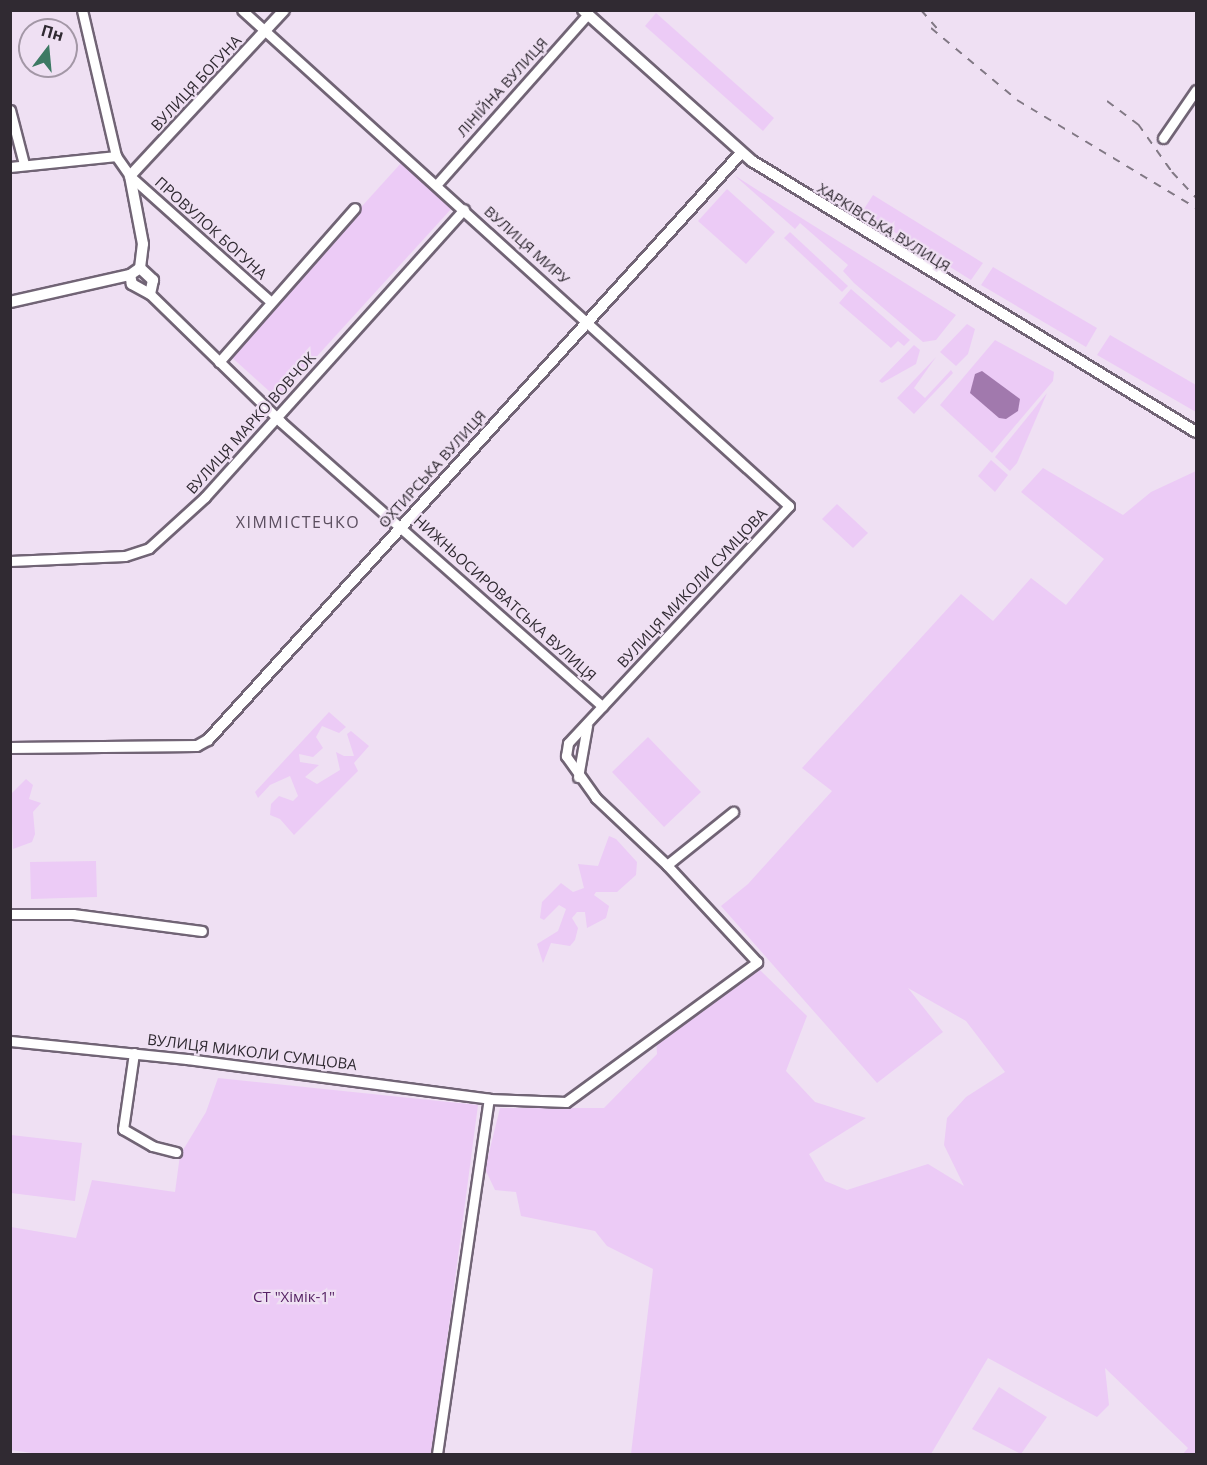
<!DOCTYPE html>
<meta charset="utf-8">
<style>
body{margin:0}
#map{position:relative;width:1207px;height:1465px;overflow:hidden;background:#efe0f3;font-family:"Open Sans",sans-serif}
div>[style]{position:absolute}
.green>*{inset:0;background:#eccbf6}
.water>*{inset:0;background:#a179ad}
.roads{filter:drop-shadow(2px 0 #716475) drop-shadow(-2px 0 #716475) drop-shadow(0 2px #716475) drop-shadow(0 -2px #716475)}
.minor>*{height:9px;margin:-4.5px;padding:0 4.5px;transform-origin:4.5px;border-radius:4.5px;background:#fff}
.major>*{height:10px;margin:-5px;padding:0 5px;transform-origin:5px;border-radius:5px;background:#fff}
.rail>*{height:2px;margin-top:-1px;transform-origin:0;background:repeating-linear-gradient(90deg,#817884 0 8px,transparent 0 16px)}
span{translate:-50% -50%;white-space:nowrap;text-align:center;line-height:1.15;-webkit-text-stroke:4.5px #efe0f3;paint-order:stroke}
.street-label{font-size:15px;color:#302a32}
.park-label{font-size:15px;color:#572465}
.neighbourhood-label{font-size:16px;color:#5b4e5f;letter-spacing:1.5px}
.frame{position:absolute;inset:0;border:12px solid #302a32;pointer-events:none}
.north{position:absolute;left:18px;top:18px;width:60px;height:60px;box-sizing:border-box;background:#efe0f3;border:2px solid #a397a6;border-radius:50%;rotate:16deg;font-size:16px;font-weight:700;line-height:24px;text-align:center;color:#302a32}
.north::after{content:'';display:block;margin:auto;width:21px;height:27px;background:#3d7a64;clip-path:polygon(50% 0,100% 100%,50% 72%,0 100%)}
</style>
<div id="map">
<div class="green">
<i style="clip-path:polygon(656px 13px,774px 118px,763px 131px,645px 26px)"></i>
<i style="clip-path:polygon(402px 162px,452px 208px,278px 399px,228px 354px)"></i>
<i style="clip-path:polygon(734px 175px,803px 219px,956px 315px,936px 340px,923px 342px,854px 283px,843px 271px,848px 265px,800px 223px,795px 229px)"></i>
<i style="clip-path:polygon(727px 189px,775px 232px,746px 264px,698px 221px)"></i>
<i style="clip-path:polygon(873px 195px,983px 263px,971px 280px,862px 212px)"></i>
<i style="clip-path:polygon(790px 232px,848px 286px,842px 292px,784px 238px)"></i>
<i style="clip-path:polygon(993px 267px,1097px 328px,1086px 347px,981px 285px)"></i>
<i style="clip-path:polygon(851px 289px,910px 340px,904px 346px,898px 341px,891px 348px,839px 303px)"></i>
<i style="clip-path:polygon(967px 324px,975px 329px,968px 354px,956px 366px,940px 352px)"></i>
<i style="clip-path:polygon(1110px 335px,1196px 385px,1196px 412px,1097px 355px)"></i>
<i style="clip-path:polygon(995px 340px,1054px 372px,1053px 381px,992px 453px,940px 405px)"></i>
<i style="clip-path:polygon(914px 345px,920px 350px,916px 364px,882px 383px,879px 381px)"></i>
<i style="clip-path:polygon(936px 357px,914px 388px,925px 398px,951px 370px,953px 373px,914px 414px,897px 398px)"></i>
<i style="clip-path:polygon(1047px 393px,1017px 463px,1010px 471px,995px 457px)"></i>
<i style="clip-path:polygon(991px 460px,1008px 475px,995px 492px,978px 476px)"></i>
<i style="clip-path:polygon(1043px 468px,1123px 515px,1151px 492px,1196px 471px,1196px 1454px,1183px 1454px,1188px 1448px,1105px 1368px,1109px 1405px,1097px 1417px,988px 1358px,931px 1454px,631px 1454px,653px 1269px,607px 1246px,595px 1231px,521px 1216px,516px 1192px,495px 1190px,485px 1169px,500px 1108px,604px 1108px,657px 1054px,656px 1036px,759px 969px,807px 1016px,786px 1071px,815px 1102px,866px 1118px,809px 1154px,825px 1181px,847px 1190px,928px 1164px,964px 1186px,944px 1145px,947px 1118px,966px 1097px,1005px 1072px,966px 1021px,908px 988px,943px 1032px,877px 1083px,721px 906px,748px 884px,832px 791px,802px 768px,961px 594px,993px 621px,1031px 578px,1066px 605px,1104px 559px,1021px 492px)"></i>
<i style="clip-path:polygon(837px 504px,868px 533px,853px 548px,822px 519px)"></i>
<i style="clip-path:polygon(329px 712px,346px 727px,339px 733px,322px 726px,316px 737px,323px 748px,313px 757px,299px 754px,300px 762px,319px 765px,305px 777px,317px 784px,340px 770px,336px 752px,344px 756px,354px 756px,347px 734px,351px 731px,369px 746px,354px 763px,358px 771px,294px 835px,280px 819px,270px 815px,271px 804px,279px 796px,293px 801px,298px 796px,290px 776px,270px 785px,258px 798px,255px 792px)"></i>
<i style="clip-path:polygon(648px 737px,701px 792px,664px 827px,612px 772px)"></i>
<i style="clip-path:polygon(26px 779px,33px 785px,29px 799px,41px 803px,33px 812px,35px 834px,32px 842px,13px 849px,11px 794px)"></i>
<i style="clip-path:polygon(609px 836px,616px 839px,637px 862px,636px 875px,617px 892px,596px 892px,594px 895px,609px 906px,606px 918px,587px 928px,585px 912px,577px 912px,572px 918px,578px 928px,575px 940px,570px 946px,551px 943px,543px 963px,537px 944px,558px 931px,566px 909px,559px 905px,544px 920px,540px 918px,542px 902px,561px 883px,573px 892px,584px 888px,578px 864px,598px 866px)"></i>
<i style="clip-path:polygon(96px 861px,97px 897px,31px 899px,30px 862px)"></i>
<i style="clip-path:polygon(218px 1078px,478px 1105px,432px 1454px,39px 1454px,11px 1450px,11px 1227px,76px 1238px,92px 1180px,175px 1192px,180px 1155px,206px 1112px)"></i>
<i style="clip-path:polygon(11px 1135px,82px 1143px,75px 1201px,11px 1193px)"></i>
<i style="clip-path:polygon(999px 1387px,1047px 1417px,1021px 1454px,972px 1429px)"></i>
</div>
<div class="water">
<i style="clip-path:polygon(982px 371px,1020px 399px,1018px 411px,1006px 419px,999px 418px,970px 393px,975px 374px)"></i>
</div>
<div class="roads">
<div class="minor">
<i style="left:82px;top:10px;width:150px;rotate:76.9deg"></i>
<i style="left:116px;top:156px;width:24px;rotate:55deg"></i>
<i style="left:130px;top:176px;width:189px;rotate:41.8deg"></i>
<i style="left:10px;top:110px;width:56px;rotate:75.5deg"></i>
<i style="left:1163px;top:138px;width:58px;rotate:-55.5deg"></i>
<i style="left:10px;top:167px;width:107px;rotate:-5.9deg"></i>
<i style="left:437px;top:184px;width:227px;rotate:-48.4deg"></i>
<i style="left:150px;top:294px;width:183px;rotate:44.3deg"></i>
<i style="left:281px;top:422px;width:429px;rotate:41.5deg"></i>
<i style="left:219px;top:362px;width:205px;rotate:-48.6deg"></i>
<i style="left:10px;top:561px;width:115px;rotate:-2.5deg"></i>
<i style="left:125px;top:556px;width:25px;rotate:-18deg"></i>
<i style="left:149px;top:548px;width:76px;rotate:-42.3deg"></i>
<i style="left:205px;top:497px;width:387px;rotate:-48deg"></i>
<i style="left:578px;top:777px;width:52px;rotate:-80deg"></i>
<i style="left:667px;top:865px;width:85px;rotate:-38.8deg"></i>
<i style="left:10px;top:914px;width:63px"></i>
<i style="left:73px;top:914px;width:130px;rotate:7.5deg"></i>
<i style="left:10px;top:1041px;width:178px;rotate:5.8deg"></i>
<i style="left:187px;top:1059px;width:305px;rotate:7.5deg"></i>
<i style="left:489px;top:1099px;width:77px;rotate:2.2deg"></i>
<i style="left:566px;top:1102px;width:237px;rotate:-36.2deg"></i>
<i style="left:757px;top:962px;width:132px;rotate:-132.9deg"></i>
<i style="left:667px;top:865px;width:98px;rotate:-136.7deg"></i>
<i style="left:596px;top:798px;width:52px;rotate:-125.5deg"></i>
<i style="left:566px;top:756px;width:13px;rotate:-81deg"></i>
<i style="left:568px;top:743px;width:324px;rotate:-47deg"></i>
<i style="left:789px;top:506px;width:738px;rotate:-137.8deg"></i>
<i style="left:134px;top:1053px;width:77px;rotate:98.2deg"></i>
<i style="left:123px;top:1129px;width:34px;rotate:30deg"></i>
<i style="left:152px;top:1146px;width:25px;rotate:14deg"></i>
<i style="left:437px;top:1454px;width:359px;rotate:-81.7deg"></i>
</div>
<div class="major">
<i style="left:583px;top:10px;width:227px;rotate:41.8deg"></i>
<i style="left:752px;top:161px;width:520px;rotate:31.4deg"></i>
<i style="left:140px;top:268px;width:24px;rotate:-83deg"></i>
<i style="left:143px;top:244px;width:69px;rotate:-100.8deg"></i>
<i style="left:130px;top:176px;width:226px;rotate:-47.1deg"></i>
<i style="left:10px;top:302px;width:123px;rotate:-12.7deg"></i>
<i style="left:130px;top:275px;width:12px;rotate:-35deg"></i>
<i style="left:140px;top:268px;width:18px;rotate:43deg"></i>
<i style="left:153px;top:280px;width:14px;rotate:102deg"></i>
<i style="left:150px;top:294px;width:21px;rotate:-151deg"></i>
<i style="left:132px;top:284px;width:9px;rotate:-103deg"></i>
<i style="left:10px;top:748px;width:187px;rotate:-0.6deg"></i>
<i style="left:197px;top:746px;width:13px;rotate:-29deg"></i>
<i style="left:208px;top:740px;width:793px;rotate:-47.76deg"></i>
</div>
</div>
<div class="rail">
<i style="left:921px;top:10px;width:30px;rotate:49deg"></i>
<i style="left:931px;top:28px;width:112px;rotate:39.9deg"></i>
<i style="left:1017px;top:100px;width:209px;rotate:31.1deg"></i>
<i style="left:1107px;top:101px;width:39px;rotate:37deg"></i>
<i style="left:1138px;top:124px;width:59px;rotate:54.7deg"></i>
<i style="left:1172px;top:172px;width:35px;rotate:47deg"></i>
</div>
<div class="street-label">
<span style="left:196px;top:83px;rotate:-47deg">ВУЛИЦЯ БОГУНА</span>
<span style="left:502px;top:87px;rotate:-48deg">ЛІНІЙНА ВУЛИЦЯ</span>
<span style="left:884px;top:227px;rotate:32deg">ХАРКІВСЬКА ВУЛИЦЯ</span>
<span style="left:211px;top:228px;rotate:42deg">ПРОВУЛОК БОГУНА</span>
<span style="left:527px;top:245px;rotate:42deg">ВУЛИЦЯ МИРУ</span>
<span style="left:251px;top:423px;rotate:-48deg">ВУЛИЦЯ МАРКО ВОВЧОК</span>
<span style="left:432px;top:469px;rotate:-48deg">ОХТИРСЬКА ВУЛИЦЯ</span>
<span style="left:692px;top:588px;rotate:-47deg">ВУЛИЦЯ МИКОЛИ СУМЦОВА</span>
<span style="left:505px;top:598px;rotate:42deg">НИЖНЬОСИРОВАТСЬКА ВУЛИЦЯ</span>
<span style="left:252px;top:1052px;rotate:7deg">ВУЛИЦЯ МИКОЛИ СУМЦОВА</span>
</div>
<div class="park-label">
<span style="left:294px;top:1297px">СТ "Хімік-1"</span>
</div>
<div class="neighbourhood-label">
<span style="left:298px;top:522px">ХІММІСТЕЧКО</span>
</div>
<div class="frame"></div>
<div class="north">Пн</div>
</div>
